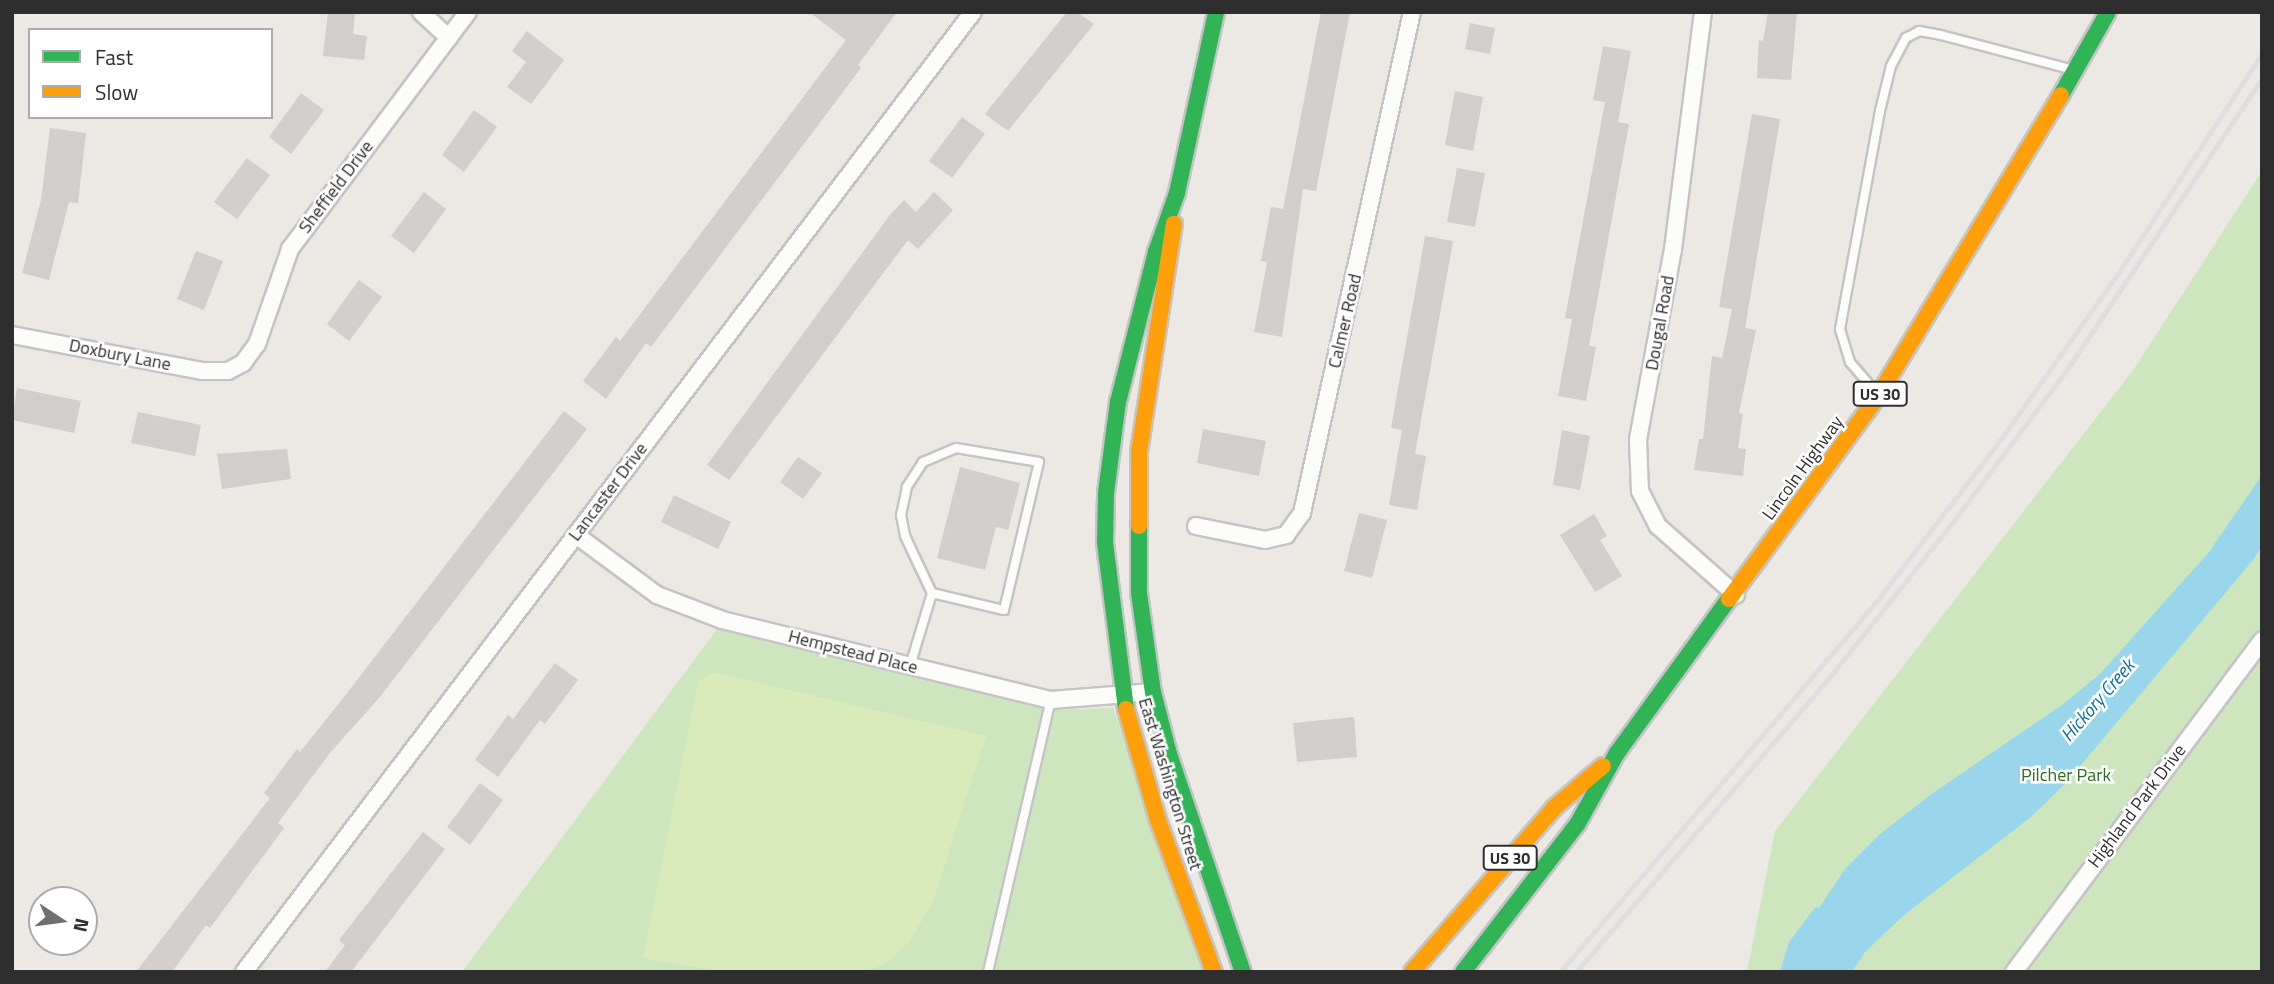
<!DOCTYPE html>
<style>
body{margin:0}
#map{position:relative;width:2274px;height:984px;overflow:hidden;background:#ece8e4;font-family:"Titillium Web",sans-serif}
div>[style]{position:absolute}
.green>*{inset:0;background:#cee6be}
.pitch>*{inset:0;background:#d9eabb}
.water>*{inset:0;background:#99d6ec}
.stream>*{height:6px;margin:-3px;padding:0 3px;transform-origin:3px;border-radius:3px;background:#99d6ec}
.building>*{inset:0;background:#d1cecb}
.roads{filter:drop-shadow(2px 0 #c5c4c5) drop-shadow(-2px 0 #c5c4c5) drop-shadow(0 2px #c5c4c5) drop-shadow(0 -2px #c5c4c5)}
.lane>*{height:8px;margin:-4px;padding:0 4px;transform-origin:4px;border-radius:4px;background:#fcfcfb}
.street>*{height:16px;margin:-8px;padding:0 8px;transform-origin:8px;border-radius:8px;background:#fcfcfb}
.fast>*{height:16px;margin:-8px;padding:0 8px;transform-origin:8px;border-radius:8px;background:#30b455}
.slow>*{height:16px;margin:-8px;padding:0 8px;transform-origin:8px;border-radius:8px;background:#ff9f0a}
.rail>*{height:5px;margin:-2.5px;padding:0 2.5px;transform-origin:2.5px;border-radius:2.5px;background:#dfdfe1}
span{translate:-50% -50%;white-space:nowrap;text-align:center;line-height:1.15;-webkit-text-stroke:5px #fff;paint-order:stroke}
.shield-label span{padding:2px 5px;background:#fff;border:2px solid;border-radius:5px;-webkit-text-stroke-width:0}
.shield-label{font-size:16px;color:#2e2e2e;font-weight:700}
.street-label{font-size:18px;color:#2e2e2e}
.park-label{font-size:18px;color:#2c6e1b}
.water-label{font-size:19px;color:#0d6fa3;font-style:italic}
.frame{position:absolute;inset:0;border:14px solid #2e2e2e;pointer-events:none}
.legend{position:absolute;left:28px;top:28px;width:245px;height:91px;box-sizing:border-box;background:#fff;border:2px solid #ababab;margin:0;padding:9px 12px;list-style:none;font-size:21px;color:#2e2e2e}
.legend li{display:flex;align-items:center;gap:14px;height:35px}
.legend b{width:35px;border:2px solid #ababab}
.north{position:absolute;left:28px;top:886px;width:70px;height:70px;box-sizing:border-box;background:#fff;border:2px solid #ababab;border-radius:50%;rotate:103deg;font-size:19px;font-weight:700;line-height:28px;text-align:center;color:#2e2e2e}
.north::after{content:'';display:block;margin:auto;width:24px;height:32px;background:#706f6e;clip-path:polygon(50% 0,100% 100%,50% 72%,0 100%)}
</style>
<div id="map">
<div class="green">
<i style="clip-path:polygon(2262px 171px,2262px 972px,1747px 972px,1775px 831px,2134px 369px)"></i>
<i style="clip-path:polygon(718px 628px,1056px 710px,1113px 708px,1213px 972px,462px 972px)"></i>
</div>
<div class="pitch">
<i style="clip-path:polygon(713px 672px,986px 736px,933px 902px,909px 942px,885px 964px,864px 972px,723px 972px,643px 958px,698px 682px)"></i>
</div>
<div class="water">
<i style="clip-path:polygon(2262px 475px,2262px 546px,2253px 560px,2066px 783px,2031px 817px,1904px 915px,1865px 952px,1852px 972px,1785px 972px,1794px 945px,1846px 868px,1880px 834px,1933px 793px,2062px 705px,2100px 674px,2209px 552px)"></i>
</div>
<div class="stream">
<i style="left:1783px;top:972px;width:30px;rotate:-73deg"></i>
<i style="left:1792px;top:943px;width:41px;rotate:-52.9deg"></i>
</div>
<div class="building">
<i style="clip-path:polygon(328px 12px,355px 14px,353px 34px,367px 36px,364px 60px,323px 56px)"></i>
<i style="clip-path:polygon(809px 12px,897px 12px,858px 65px,861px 68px,651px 347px,646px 343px,606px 399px,583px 381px,616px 337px,620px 341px,846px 40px)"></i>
<i style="clip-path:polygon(1067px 12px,1077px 12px,1094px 24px,1008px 131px,985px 114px)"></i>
<i style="clip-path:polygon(1321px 12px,1350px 12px,1316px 191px,1303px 189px,1282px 337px,1254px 332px,1267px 262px,1261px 261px,1271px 207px,1283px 209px)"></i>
<i style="clip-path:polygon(1768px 12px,1797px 12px,1791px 80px,1757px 78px,1759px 40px,1763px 41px)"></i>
<i style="clip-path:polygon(1470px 23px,1495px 28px,1490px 54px,1465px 49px)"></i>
<i style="clip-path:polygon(527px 31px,564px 60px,531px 104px,507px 87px,526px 62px,512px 51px)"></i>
<i style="clip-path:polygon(1603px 46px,1631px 51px,1618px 122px,1629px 124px,1589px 346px,1596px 347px,1586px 401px,1558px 396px,1572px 319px,1565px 318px,1605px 102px,1593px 100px)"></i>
<i style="clip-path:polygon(1455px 91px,1483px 97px,1473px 151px,1445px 145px)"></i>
<i style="clip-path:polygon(301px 93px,324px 110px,291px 154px,269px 137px)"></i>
<i style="clip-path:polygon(474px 110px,497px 127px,464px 172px,442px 155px)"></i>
<i style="clip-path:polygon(1752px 114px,1780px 119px,1745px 328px,1756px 330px,1739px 413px,1743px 414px,1738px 448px,1746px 449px,1743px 476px,1694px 470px,1699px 439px,1703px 439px,1712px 356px,1722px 358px,1732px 309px,1719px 307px)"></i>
<i style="clip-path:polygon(962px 117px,985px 134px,952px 178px,929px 161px)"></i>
<i style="clip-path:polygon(50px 128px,86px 133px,78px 203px,69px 202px,49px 280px,22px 273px,41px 200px)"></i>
<i style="clip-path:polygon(247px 158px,270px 175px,237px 219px,214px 202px)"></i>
<i style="clip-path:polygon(1457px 168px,1485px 173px,1475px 227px,1447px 222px)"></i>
<i style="clip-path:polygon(424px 192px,446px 209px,414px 253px,391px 236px)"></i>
<i style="clip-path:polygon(934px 192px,953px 210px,918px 249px,908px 240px,729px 480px,707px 465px,890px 215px,904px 200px,916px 212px)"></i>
<i style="clip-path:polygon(1425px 236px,1453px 241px,1415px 454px,1426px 456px,1417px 510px,1389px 505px,1402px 430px,1391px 428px)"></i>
<i style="clip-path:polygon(196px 251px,223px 261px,204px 310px,177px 299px)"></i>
<i style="clip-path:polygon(359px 280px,382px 297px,349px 341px,327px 324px)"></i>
<i style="clip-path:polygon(17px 388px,81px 401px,74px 433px,12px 420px)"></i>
<i style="clip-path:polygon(564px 411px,587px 429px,379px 698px,329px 754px,278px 823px,284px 828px,210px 928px,206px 925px,172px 972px,136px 972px,270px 798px,264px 793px,297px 749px,300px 752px,344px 697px)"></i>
<i style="clip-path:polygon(138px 412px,201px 425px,195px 456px,131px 443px)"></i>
<i style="clip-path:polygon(1203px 429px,1266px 441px,1259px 476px,1197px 463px)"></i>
<i style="clip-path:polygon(1562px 430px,1590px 436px,1580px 490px,1553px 485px)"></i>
<i style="clip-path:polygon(287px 449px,291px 479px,222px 489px,217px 454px)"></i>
<i style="clip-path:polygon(798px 457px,822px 473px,803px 499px,780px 482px)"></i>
<i style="clip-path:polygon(960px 467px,1020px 483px,1008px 530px,996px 527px,985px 570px,937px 558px)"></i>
<i style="clip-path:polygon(674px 495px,731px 522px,718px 549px,661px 522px)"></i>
<i style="clip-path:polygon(1359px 513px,1387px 520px,1372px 578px,1344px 571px)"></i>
<i style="clip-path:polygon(1594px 514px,1607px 536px,1600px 540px,1622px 576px,1595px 592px,1560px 535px)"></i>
<i style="clip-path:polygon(555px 663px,578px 680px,545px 724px,540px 720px,498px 777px,475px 760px,508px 715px,513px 719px)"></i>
<i style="clip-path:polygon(1354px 717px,1357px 757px,1297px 762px,1293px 723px)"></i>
<i style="clip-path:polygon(480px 783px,503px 800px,470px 845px,447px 827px)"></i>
<i style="clip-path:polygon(423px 832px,445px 849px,351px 972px,325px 972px,345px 945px,339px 940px)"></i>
</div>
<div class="roads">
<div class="lane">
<i style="left:1875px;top:391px;width:38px;rotate:-131deg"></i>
<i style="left:1850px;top:362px;width:34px;rotate:-107deg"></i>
<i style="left:1840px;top:329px;width:222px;rotate:-79.6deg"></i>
<i style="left:1880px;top:111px;width:46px;rotate:-76.3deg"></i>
<i style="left:1891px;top:66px;width:32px;rotate:-62deg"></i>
<i style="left:1906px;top:38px;width:15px;rotate:-28deg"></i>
<i style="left:1919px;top:31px;width:22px;rotate:10deg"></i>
<i style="left:1941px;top:35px;width:133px;rotate:14.8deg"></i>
<i style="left:910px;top:666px;width:76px;rotate:-73.2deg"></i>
<i style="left:932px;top:593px;width:74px;rotate:13.3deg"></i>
<i style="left:1004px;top:610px;width:152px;rotate:-76.7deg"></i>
<i style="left:1039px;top:462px;width:84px;rotate:-170.4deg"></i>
<i style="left:956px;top:448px;width:36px;rotate:157deg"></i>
<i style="left:923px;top:462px;width:30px;rotate:123deg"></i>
<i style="left:907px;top:487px;width:29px;rotate:102deg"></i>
<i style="left:901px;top:515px;width:21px;rotate:79deg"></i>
<i style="left:905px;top:536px;width:63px;rotate:64.7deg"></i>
<i style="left:988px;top:972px;width:279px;rotate:-77deg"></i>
</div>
<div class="street">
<i style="left:421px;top:12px;width:38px;rotate:43deg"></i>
<i style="left:1703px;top:12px;width:239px;rotate:97.2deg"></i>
<i style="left:1673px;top:249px;width:194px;rotate:100.4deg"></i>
<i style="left:1638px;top:440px;width:51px;rotate:87.8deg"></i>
<i style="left:1640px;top:491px;width:39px;rotate:63deg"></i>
<i style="left:1658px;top:526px;width:104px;rotate:41.5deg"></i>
<i style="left:12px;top:335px;width:193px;rotate:10.7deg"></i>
<i style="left:202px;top:371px;width:26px"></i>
<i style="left:228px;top:371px;width:17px;rotate:-28deg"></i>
<i style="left:243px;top:363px;width:24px;rotate:-54deg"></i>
<i style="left:257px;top:344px;width:101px;rotate:-70.8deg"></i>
<i style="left:290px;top:249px;width:296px;rotate:-53.1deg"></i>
<i style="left:1196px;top:526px;width:70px;rotate:11.5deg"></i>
<i style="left:1265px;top:540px;width:22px;rotate:-13deg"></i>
<i style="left:1286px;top:535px;width:27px;rotate:-54deg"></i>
<i style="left:1302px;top:513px;width:513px;rotate:-77.62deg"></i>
<i style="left:576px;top:535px;width:101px;rotate:36.5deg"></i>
<i style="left:657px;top:595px;width:70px;rotate:21deg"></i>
<i style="left:722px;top:620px;width:339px;rotate:13.7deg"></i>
<i style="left:1051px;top:700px;width:102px;rotate:-4.5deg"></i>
<i style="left:244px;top:972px;width:1205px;rotate:-52.79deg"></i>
<i style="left:2014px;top:972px;width:414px;rotate:-53.2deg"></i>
</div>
<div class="fast">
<i style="left:2061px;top:95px;width:95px;rotate:-60.5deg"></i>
<i style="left:1139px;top:526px;width:67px;rotate:90deg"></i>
<i style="left:1139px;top:593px;width:100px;rotate:82deg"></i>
<i style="left:1153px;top:692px;width:64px;rotate:75.5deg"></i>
<i style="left:1169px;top:754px;width:230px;rotate:71.3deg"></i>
<i style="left:1126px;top:709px;width:168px;rotate:-97.2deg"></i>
<i style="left:1105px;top:542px;width:49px;rotate:-88.8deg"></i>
<i style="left:1106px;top:493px;width:92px;rotate:-82.5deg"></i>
<i style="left:1118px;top:402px;width:155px;rotate:-75.8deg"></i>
<i style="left:1156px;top:252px;width:63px;rotate:-70.4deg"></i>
<i style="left:1177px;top:193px;width:185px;rotate:-77.8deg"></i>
<i style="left:1463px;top:972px;width:188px;rotate:-52.3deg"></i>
<i style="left:1578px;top:823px;width:80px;rotate:-60.9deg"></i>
<i style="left:1617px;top:753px;width:190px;rotate:-54deg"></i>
</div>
<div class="slow">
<i style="left:1139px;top:526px;width:74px;rotate:-90deg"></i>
<i style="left:1139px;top:452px;width:231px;rotate:-81.3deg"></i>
<i style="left:1729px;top:599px;width:252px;rotate:-53.7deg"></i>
<i style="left:1878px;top:396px;width:352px;rotate:-58.7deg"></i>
<i style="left:1126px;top:709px;width:116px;rotate:73.9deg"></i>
<i style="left:1158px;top:820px;width:162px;rotate:69.8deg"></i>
<i style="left:1412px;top:972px;width:218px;rotate:-49.1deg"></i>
<i style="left:1555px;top:807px;width:63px;rotate:-40.5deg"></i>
</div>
</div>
<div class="rail">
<i style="left:1560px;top:972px;width:492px;rotate:-49.5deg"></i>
<i style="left:1879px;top:598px;width:195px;rotate:-52.5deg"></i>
<i style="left:1998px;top:443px;width:202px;rotate:-54.7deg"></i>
<i style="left:2115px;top:278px;width:269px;rotate:-56.8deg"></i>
<i style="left:1576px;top:972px;width:386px;rotate:-49.3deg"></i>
<i style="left:1828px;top:679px;width:194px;rotate:-51.5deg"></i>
<i style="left:1949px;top:527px;width:199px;rotate:-53.2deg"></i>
<i style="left:2068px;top:368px;width:349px;rotate:-56.2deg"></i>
</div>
<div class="shield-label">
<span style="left:1880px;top:394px">US 30</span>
<span style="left:1510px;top:858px">US 30</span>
</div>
<div class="street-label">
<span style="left:336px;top:187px;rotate:-53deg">Sheffield Drive</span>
<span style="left:1345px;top:321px;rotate:-77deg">Calmer Road</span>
<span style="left:1660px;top:323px;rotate:-80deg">Dougal Road</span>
<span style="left:120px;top:355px;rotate:11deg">Doxbury Lane</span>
<span style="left:1803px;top:468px;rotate:-54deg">Lincoln Highway</span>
<span style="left:608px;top:492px;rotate:-53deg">Lancaster Drive</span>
<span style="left:853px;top:652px;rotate:14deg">Hempstead Place</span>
<span style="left:1170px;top:784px;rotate:73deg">East Washington Street</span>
<span style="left:2137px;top:806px;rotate:-53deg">Highland Park Drive</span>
</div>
<div class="park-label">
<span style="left:2066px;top:775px">Pilcher Park</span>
</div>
<div class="water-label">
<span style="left:2097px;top:700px;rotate:-49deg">Hickory Creek</span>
</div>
<div class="frame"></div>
<ul class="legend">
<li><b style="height:9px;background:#30b455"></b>Fast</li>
<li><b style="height:9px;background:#ff9f0a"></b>Slow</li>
</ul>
<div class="north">N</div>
</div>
